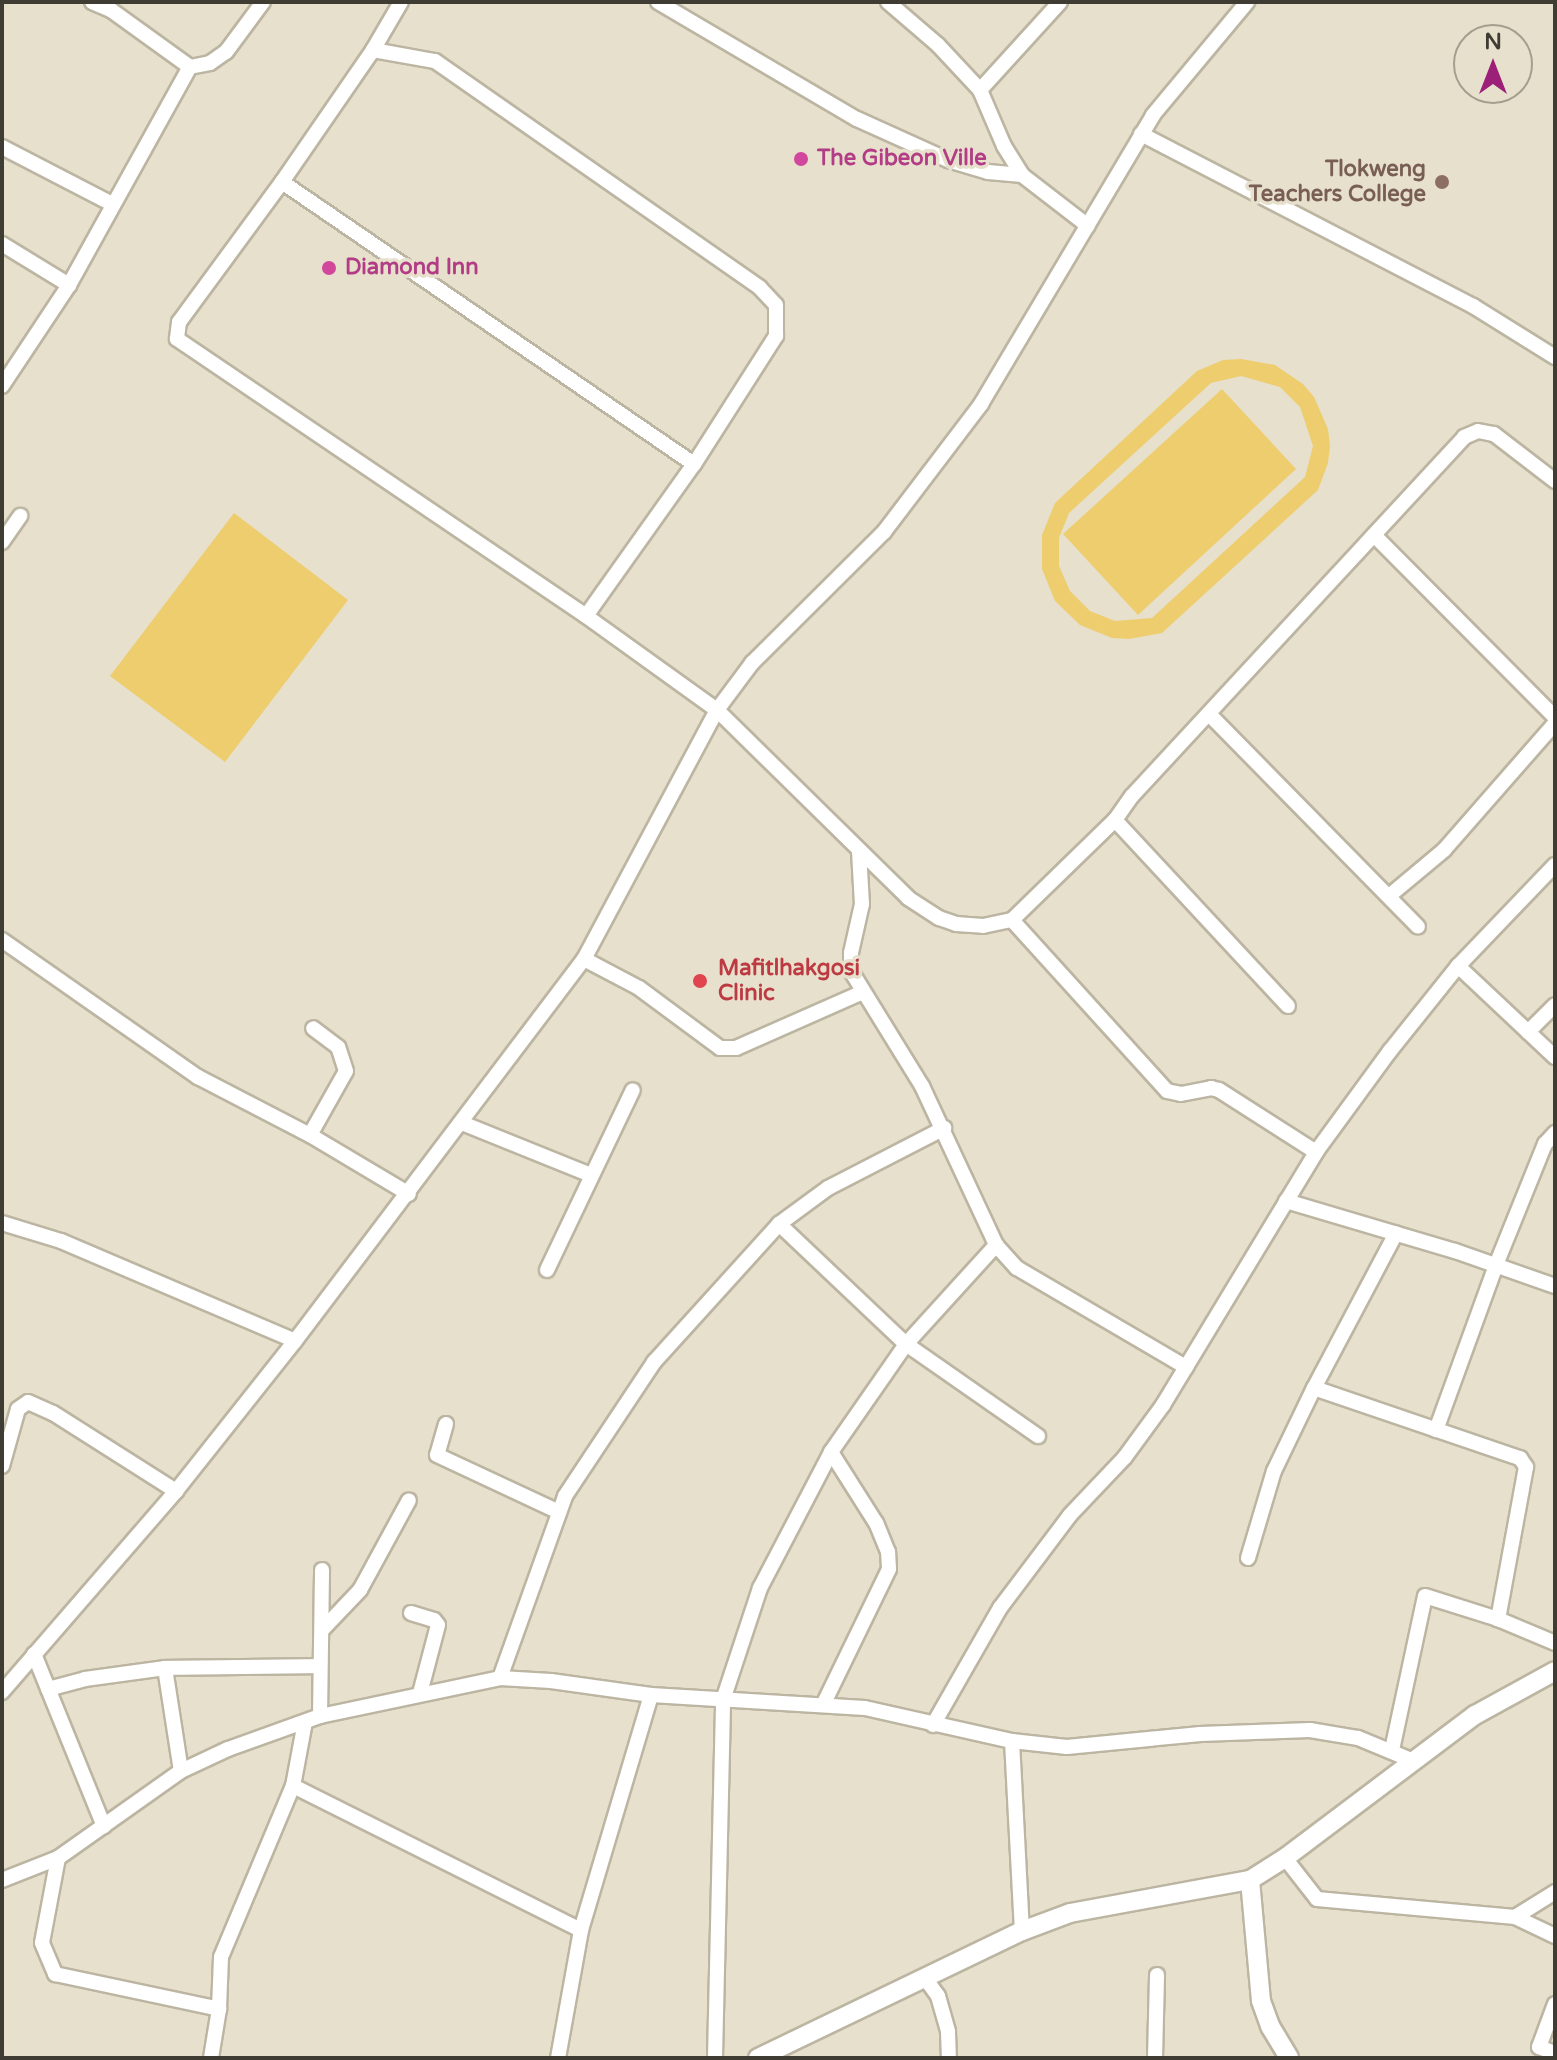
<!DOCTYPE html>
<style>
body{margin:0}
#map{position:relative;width:1557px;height:2060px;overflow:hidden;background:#e7e0cc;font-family:"Varela Round",sans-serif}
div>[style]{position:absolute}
.green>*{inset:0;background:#eecd6f}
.roads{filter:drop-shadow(2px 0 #bcb5a2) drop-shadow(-2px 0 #bcb5a2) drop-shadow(0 2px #bcb5a2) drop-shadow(0 -2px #bcb5a2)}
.minor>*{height:14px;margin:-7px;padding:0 7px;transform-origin:7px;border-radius:7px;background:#fff}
.tertiary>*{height:18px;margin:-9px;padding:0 9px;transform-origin:9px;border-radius:9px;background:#fff}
.dots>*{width:22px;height:22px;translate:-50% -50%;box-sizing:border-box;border:4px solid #e7e0cc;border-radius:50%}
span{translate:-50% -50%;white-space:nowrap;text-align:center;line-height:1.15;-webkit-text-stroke:7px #e7e0cc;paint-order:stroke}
.hotel-label{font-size:22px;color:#b23c85;font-weight:700}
.left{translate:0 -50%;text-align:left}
.education-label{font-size:22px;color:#785e54;font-weight:700}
.right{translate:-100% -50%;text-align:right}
.health-label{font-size:22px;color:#be3a42;font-weight:700}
.frame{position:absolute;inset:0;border:4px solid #3f3c34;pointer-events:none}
.north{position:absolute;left:1453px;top:24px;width:80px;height:80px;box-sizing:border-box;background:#e7e0cc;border:2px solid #a49e8f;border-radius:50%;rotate:0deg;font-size:22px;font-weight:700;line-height:32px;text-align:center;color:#3f3c34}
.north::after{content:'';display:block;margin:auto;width:28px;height:36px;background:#9c2078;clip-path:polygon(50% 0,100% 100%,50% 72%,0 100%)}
</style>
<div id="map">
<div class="green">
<i style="clip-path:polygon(evenodd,1241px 359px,1275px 365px,1303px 384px,1314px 397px,1328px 429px,1330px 446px,1328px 463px,1318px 490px,1162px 633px,1129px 639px,1112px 638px,1080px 625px,1055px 601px,1042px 569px,1042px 535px,1055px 503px,1197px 371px,1223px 360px,1241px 359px,1241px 376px,1280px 387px,1300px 407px,1313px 446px,1305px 477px,1152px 618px,1115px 621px,1090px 611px,1070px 591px,1059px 566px,1059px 538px,1069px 513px,1211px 383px,1241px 376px)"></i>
<i style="clip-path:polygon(1222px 389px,1296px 469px,1138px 615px,1063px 534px)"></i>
<i style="clip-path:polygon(234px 513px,348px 600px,225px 762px,110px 676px)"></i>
</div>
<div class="roads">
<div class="minor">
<i style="left:92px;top:2px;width:21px;rotate:23deg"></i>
<i style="left:111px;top:10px;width:97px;rotate:35.8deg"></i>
<i style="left:190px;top:67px;width:20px;rotate:-11deg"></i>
<i style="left:210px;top:63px;width:19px;rotate:-35deg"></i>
<i style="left:226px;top:52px;width:62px;rotate:-53.5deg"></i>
<i style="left:401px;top:2px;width:56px;rotate:120.3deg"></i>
<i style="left:373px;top:50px;width:160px;rotate:124.6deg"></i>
<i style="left:282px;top:182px;width:174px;rotate:126.3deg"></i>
<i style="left:179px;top:322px;width:17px;rotate:97deg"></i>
<i style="left:177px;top:339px;width:494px;rotate:34.1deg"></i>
<i style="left:586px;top:616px;width:161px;rotate:35.7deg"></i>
<i style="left:717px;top:710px;width:268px;rotate:44.5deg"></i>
<i style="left:908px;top:898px;width:37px;rotate:33deg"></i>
<i style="left:939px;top:918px;width:18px;rotate:19deg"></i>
<i style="left:956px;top:924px;width:27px;rotate:4deg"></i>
<i style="left:983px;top:926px;width:30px;rotate:-12deg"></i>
<i style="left:1012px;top:920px;width:144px;rotate:-44.2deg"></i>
<i style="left:1115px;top:820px;width:29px;rotate:-55deg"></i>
<i style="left:1132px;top:796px;width:489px;rotate:-47.2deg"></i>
<i style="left:1464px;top:437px;width:15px;rotate:-23deg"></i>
<i style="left:1478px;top:431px;width:16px;rotate:11deg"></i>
<i style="left:1494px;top:434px;width:77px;rotate:37.6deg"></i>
<i style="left:658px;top:2px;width:231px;rotate:30.5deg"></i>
<i style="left:857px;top:119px;width:100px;rotate:24.3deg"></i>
<i style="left:948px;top:160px;width:42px;rotate:16.7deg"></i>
<i style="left:988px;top:172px;width:34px;rotate:5deg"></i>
<i style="left:888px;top:2px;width:66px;rotate:40.7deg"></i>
<i style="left:938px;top:45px;width:62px;rotate:47deg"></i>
<i style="left:980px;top:90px;width:61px;rotate:66.8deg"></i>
<i style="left:1004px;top:146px;width:34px;rotate:58deg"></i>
<i style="left:1022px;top:175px;width:83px;rotate:37.7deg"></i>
<i style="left:373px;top:50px;width:63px;rotate:10.1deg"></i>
<i style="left:435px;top:61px;width:396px;rotate:34.9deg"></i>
<i style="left:760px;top:288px;width:23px;rotate:47deg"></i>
<i style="left:776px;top:305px;width:31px;rotate:90deg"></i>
<i style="left:776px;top:336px;width:152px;rotate:122.6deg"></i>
<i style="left:694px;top:464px;width:186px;rotate:125.4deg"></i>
<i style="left:980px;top:90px;width:119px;rotate:-47.7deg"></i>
<i style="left:1141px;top:134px;width:374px;rotate:27.4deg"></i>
<i style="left:1473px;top:306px;width:97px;rotate:31.9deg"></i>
<i style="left:2px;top:147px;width:124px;rotate:27.4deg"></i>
<i style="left:282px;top:182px;width:499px;rotate:34.4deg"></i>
<i style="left:2px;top:244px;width:79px;rotate:31.5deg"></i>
<i style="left:2px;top:386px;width:121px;rotate:-56.4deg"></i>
<i style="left:69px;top:285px;width:249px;rotate:-61deg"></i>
<i style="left:1374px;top:535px;width:257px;rotate:45.2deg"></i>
<i style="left:2px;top:542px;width:32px;rotate:-55deg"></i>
<i style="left:1209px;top:714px;width:298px;rotate:45.5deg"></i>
<i style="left:1115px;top:820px;width:254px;rotate:47.1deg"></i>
<i style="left:859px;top:851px;width:53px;rotate:86.8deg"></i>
<i style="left:862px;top:904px;width:50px;rotate:102.7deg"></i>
<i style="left:851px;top:953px;width:18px;rotate:90deg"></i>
<i style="left:851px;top:971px;width:135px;rotate:58.3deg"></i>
<i style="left:922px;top:1086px;width:175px;rotate:65deg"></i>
<i style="left:996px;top:1245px;width:31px;rotate:48deg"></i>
<i style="left:1017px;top:1268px;width:196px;rotate:30.4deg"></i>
<i style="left:1389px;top:896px;width:72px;rotate:-39.9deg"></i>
<i style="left:1444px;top:850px;width:169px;rotate:-48.8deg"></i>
<i style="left:1012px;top:920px;width:231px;rotate:47.8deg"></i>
<i style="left:1167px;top:1091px;width:14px;rotate:12deg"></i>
<i style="left:1181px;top:1094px;width:31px;rotate:-11deg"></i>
<i style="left:1211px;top:1088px;width:8px;rotate:14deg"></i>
<i style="left:1219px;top:1090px;width:115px;rotate:32.6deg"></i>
<i style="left:2px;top:940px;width:239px;rotate:35deg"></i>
<i style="left:198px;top:1077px;width:126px;rotate:27.4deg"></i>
<i style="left:310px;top:1135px;width:115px;rotate:30.8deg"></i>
<i style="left:584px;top:959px;width:62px;rotate:27.8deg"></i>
<i style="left:639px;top:988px;width:101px;rotate:36.5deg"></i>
<i style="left:720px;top:1048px;width:16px"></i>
<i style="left:736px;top:1048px;width:139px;rotate:-23.8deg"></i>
<i style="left:1458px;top:966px;width:133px;rotate:43.2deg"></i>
<i style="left:1528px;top:1032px;width:38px;rotate:-45deg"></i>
<i style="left:462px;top:1123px;width:139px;rotate:22deg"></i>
<i style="left:310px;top:1135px;width:73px;rotate:-60.6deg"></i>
<i style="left:346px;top:1071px;width:25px;rotate:-108deg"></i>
<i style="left:338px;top:1047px;width:31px;rotate:-143deg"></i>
<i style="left:1286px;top:1201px;width:176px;rotate:16.5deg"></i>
<i style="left:1455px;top:1251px;width:106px;rotate:19.3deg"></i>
<i style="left:2px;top:1223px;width:62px;rotate:17deg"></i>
<i style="left:61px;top:1241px;width:254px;rotate:23.1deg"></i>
<i style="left:779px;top:1224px;width:175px;rotate:43.4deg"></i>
<i style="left:906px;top:1344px;width:161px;rotate:34.9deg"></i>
<i style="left:547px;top:1270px;width:199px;rotate:-64.5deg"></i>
<i style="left:1314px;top:1388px;width:218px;rotate:18.8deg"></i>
<i style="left:1520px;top:1458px;width:11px;rotate:56deg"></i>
<i style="left:1526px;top:1467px;width:155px;rotate:100.4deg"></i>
<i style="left:446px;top:1424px;width:32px;rotate:106deg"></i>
<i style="left:437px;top:1455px;width:135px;rotate:25deg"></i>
<i style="left:1436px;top:1430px;width:176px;rotate:-70deg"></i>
<i style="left:1496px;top:1265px;width:131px;rotate:-68deg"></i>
<i style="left:1545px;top:1144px;width:15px;rotate:-48deg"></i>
<i style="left:2px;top:1466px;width:59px;rotate:-74.3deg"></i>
<i style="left:18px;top:1409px;width:12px;rotate:-35deg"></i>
<i style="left:28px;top:1402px;width:27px;rotate:24deg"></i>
<i style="left:53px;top:1413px;width:146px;rotate:32.4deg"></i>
<i style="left:1248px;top:1558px;width:91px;rotate:-73.4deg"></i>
<i style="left:1274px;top:1471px;width:92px;rotate:-64.3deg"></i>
<i style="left:1314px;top:1388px;width:175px;rotate:-62.1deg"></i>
<i style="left:411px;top:1613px;width:24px;rotate:17deg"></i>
<i style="left:434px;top:1620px;width:6px;rotate:51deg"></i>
<i style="left:438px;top:1625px;width:70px;rotate:104.8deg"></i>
<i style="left:322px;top:1630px;width:55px;rotate:-46.5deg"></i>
<i style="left:360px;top:1590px;width:102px;rotate:-61.4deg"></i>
<i style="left:34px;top:1654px;width:186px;rotate:67.9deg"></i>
<i style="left:165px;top:1668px;width:104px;rotate:81.2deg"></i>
<i style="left:500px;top:1678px;width:193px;rotate:-70.3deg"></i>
<i style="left:565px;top:1496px;width:161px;rotate:-56.4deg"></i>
<i style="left:654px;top:1362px;width:186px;rotate:-47.8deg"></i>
<i style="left:779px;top:1224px;width:61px;rotate:-36.3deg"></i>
<i style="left:828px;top:1188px;width:131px;rotate:-27.3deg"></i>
<i style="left:48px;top:1689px;width:38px;rotate:-15deg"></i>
<i style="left:85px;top:1679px;width:81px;rotate:-7.8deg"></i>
<i style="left:165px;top:1668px;width:155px;rotate:-0.7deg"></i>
<i style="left:2px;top:1692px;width:266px;rotate:-49.1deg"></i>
<i style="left:176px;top:1491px;width:191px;rotate:-51.6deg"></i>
<i style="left:295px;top:1341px;width:479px;rotate:-52.9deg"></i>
<i style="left:584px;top:959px;width:282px;rotate:-61.9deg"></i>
<i style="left:717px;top:710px;width:59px;rotate:-53.3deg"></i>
<i style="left:752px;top:663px;width:186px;rotate:-44.8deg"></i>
<i style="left:884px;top:532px;width:161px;rotate:-52.8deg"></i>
<i style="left:981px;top:404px;width:336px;rotate:-59.2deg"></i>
<i style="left:1153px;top:115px;width:147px;rotate:-50.2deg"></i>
<i style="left:824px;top:1703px;width:149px;rotate:-64.1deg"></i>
<i style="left:889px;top:1569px;width:17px;rotate:-93deg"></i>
<i style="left:888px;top:1552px;width:31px;rotate:-112deg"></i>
<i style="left:876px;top:1523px;width:84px;rotate:-122.4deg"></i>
<i style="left:320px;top:1716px;width:146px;rotate:-89.2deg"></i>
<i style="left:933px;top:1725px;width:135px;rotate:-60.2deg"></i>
<i style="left:1000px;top:1608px;width:116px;rotate:-53deg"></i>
<i style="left:1070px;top:1515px;width:80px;rotate:-46.5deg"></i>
<i style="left:1125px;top:1457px;width:64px;rotate:-53.8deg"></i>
<i style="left:1163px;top:1405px;width:296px;rotate:-58.8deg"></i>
<i style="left:1316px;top:1152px;width:125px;rotate:-53.8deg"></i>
<i style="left:1390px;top:1051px;width:109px;rotate:-51.3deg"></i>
<i style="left:1458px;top:966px;width:140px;rotate:-46.2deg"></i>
<i style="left:1012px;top:1741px;width:190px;rotate:87deg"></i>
<i style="left:1392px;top:1750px;width:157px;rotate:-77.9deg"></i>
<i style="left:1425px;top:1596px;width:77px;rotate:17.5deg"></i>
<i style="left:1498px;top:1619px;width:62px;rotate:22.8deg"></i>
<i style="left:293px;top:1786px;width:322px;rotate:26.6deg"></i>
<i style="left:58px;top:1858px;width:86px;rotate:100.7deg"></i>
<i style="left:42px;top:1943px;width:34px;rotate:67deg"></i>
<i style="left:55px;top:1974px;width:168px;rotate:12deg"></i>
<i style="left:1285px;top:1858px;width:52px;rotate:52deg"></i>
<i style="left:1317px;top:1899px;width:199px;rotate:5.2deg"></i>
<i style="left:1515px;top:1917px;width:44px;rotate:25.4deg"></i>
<i style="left:2px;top:1880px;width:60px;rotate:-21.4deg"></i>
<i style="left:58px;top:1858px;width:151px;rotate:-35.3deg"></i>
<i style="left:181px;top:1771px;width:52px;rotate:-25.1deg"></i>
<i style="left:228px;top:1749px;width:98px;rotate:-19.7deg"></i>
<i style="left:320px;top:1716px;width:184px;rotate:-11.9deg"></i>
<i style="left:500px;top:1678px;width:51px;rotate:3.4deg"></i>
<i style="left:551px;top:1681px;width:101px;rotate:8deg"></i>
<i style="left:651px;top:1695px;width:214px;rotate:3.5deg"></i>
<i style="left:865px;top:1708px;width:151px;rotate:12.7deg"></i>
<i style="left:1012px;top:1741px;width:55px;rotate:6.2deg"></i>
<i style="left:1067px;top:1747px;width:134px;rotate:-5.6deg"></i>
<i style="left:1200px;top:1734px;width:110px;rotate:-2.1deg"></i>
<i style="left:1310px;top:1730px;width:49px;rotate:9.5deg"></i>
<i style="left:1358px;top:1738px;width:57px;rotate:22.5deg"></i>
<i style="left:1515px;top:1917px;width:47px;rotate:-32deg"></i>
<i style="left:925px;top:1978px;width:22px;rotate:54deg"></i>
<i style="left:938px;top:1996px;width:37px;rotate:74deg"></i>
<i style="left:948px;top:2032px;width:26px;rotate:88deg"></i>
<i style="left:1555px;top:2004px;width:46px;rotate:110.4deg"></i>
<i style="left:1539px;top:2047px;width:17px;rotate:21deg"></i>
<i style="left:211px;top:2058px;width:50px;rotate:-80.7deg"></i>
<i style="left:219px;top:2009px;width:52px;rotate:-87.8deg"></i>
<i style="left:221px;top:1957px;width:186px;rotate:-67.2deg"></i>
<i style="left:293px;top:1786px;width:65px;rotate:-79.4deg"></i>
<i style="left:558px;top:2058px;width:130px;rotate:-79.8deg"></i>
<i style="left:581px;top:1930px;width:245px;rotate:-73.4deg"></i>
<i style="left:715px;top:2058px;width:358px;rotate:-88.7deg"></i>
<i style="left:723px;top:1700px;width:118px;rotate:-71.7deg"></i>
<i style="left:760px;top:1588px;width:153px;rotate:-62.4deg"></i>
<i style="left:831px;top:1452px;width:131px;rotate:-55.2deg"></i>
<i style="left:906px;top:1344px;width:134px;rotate:-47.7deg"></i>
<i style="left:1155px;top:2058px;width:83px;rotate:-88.6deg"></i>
</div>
<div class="tertiary">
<i style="left:1250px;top:1880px;width:121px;rotate:84.8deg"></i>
<i style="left:1261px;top:2001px;width:27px;rotate:70deg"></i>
<i style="left:1270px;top:2026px;width:37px;rotate:59deg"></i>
<i style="left:758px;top:2058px;width:293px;rotate:-25.7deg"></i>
<i style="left:1022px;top:1931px;width:51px;rotate:-20.6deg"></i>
<i style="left:1070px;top:1913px;width:183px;rotate:-10.4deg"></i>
<i style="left:1250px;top:1880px;width:41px;rotate:-32.2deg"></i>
<i style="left:1285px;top:1858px;width:238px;rotate:-37deg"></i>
<i style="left:1475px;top:1715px;width:91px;rotate:-28.8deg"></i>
</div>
</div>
<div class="dots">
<i style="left:801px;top:159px;background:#d1479c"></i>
<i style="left:1442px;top:182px;background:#8d6e63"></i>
<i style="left:329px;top:268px;background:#d1479c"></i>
<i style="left:700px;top:981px;background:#e0444e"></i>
</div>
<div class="hotel-label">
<span class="left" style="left:817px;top:159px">The Gibeon Ville</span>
<span class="left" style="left:345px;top:268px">Diamond Inn</span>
</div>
<div class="education-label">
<span class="right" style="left:1426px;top:182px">Tlokweng<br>Teachers College</span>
</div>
<div class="health-label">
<span class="left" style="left:718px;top:981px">Mafitlhakgosi<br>Clinic</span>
</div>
<div class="frame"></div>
<div class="north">N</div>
</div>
